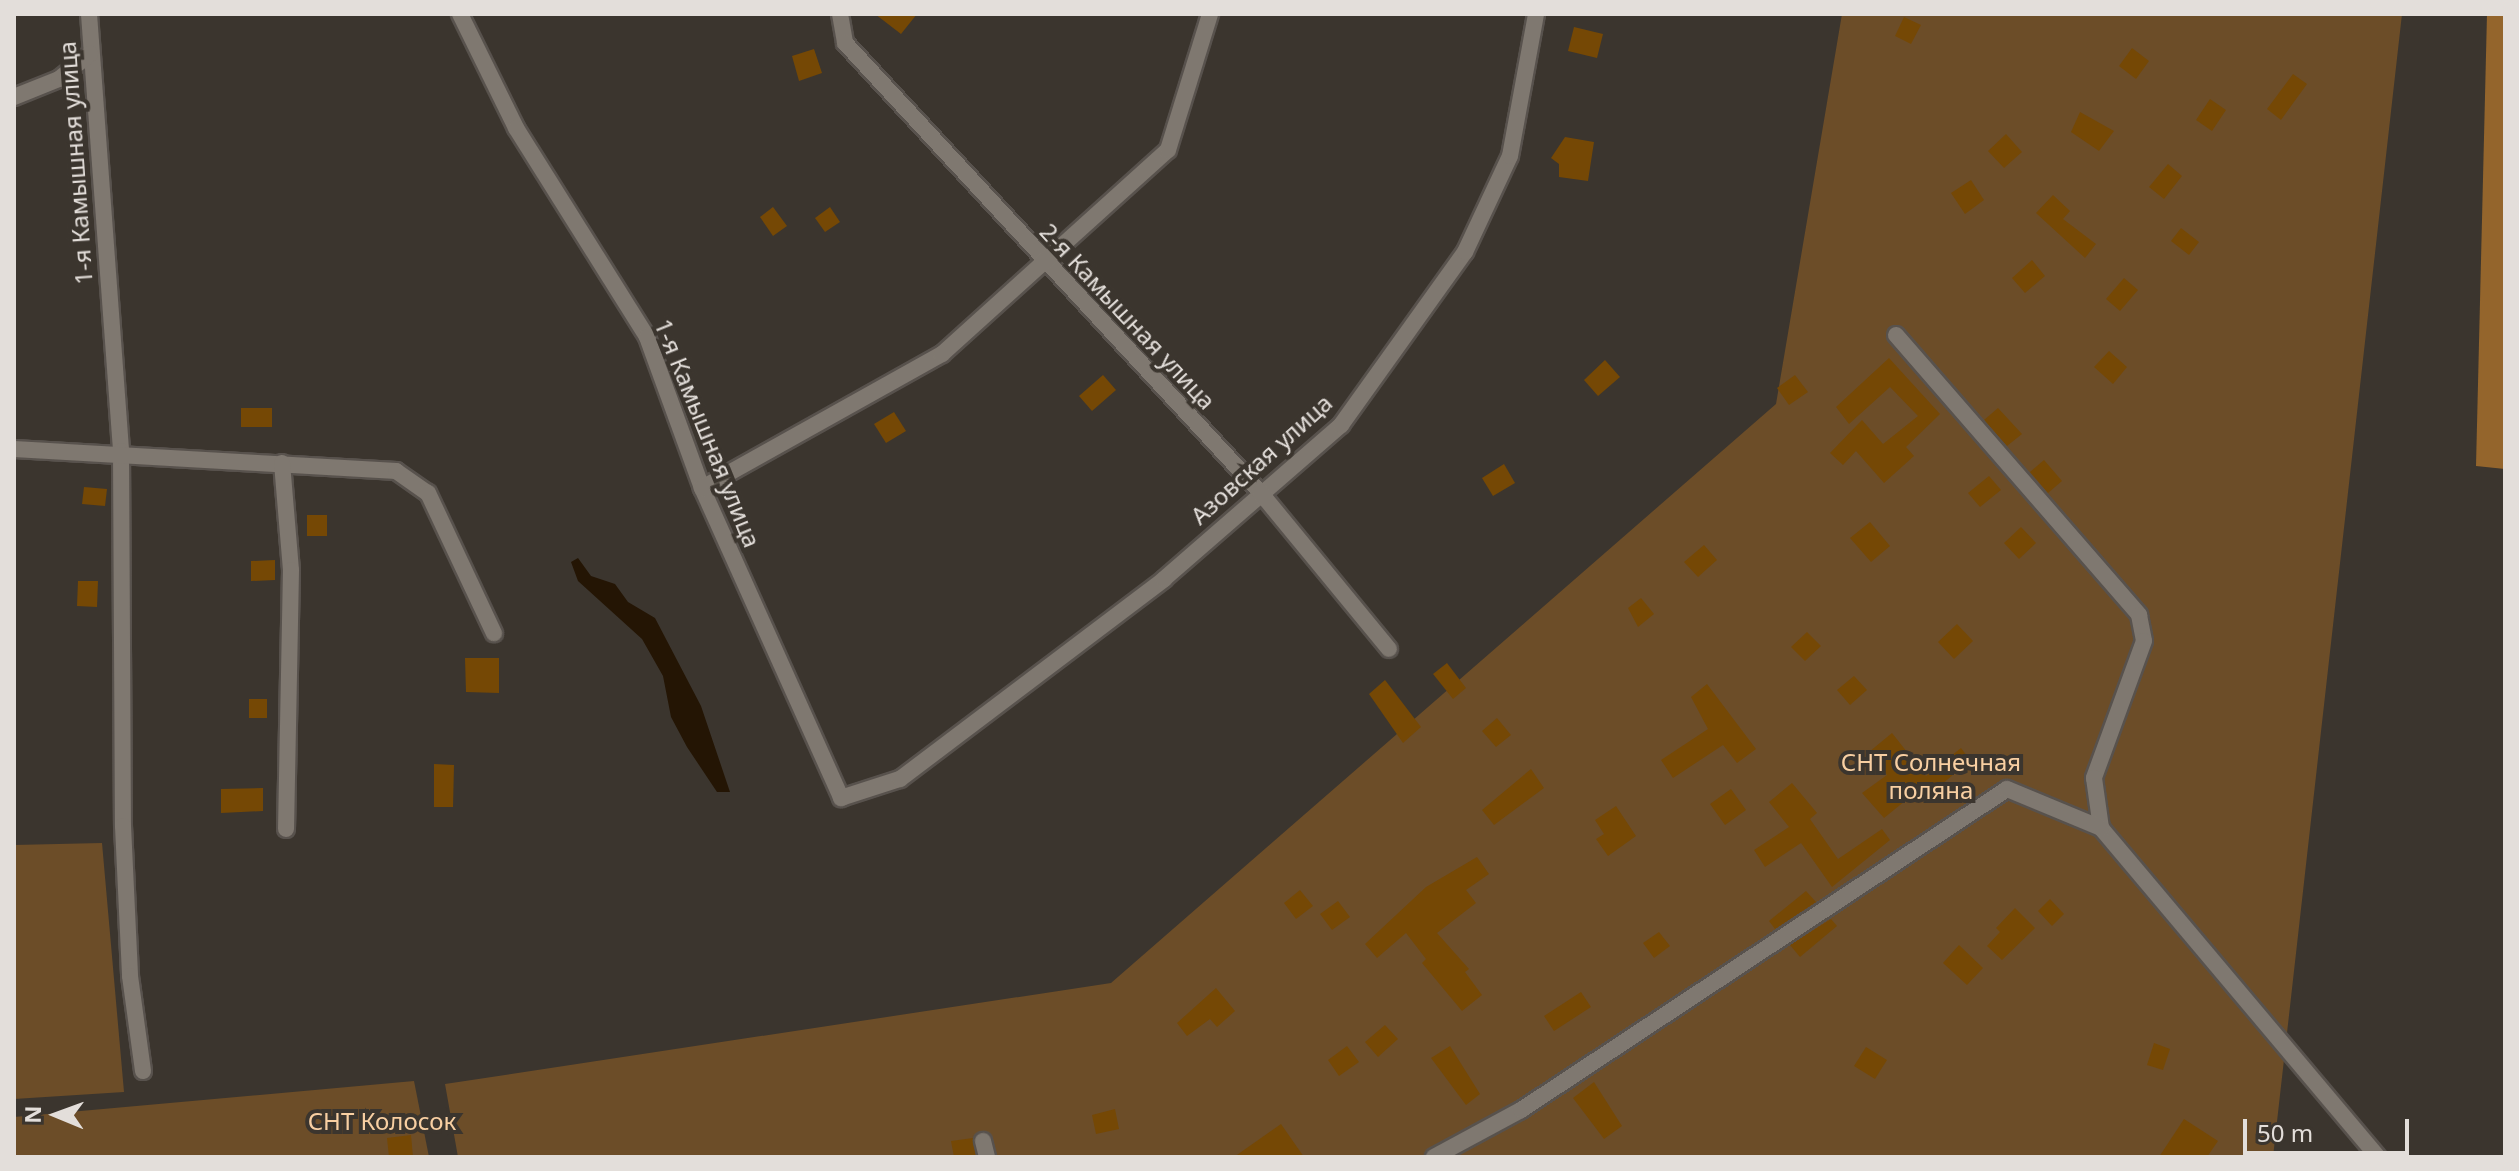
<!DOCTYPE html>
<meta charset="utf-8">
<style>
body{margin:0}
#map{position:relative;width:2519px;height:1171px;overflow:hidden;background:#3b352e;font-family:"Noto Sans",sans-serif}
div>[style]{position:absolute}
.green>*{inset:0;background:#6c4d28}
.forest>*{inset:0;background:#94652c}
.water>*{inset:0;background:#241504}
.building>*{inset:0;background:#754805}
.roads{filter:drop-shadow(2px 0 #58524d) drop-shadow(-2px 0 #58524d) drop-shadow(0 2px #58524d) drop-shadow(0 -2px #58524d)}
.street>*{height:16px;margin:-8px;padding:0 8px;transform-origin:8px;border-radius:8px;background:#7f7870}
span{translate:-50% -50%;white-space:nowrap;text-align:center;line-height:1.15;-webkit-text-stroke:8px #3b352e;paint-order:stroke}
.street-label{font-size:24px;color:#e3deda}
.park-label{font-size:24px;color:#f8cfa2}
.frame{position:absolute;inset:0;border:16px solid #e3deda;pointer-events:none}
.north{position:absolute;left:16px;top:1075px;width:80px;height:80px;-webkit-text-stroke:6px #3b352e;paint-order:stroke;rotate:271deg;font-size:22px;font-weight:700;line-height:32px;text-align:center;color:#e3deda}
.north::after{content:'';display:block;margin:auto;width:28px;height:36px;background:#e3deda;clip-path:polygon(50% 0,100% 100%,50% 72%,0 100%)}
.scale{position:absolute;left:2243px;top:1119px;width:166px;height:36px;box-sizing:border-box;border:4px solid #e3deda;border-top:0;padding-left:10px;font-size:24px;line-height:28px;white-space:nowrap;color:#e3deda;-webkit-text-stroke:6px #3b352e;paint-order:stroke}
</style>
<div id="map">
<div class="green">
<i style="clip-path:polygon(1842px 14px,2402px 14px,2273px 1157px,458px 1157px,445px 1084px,1111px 983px,1776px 404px)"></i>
<i style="clip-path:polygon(102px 843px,124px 1092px,14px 1099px,14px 845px)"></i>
<i style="clip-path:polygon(414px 1081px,429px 1157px,14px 1157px,14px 1117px)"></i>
</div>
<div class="forest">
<i style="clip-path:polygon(2487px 14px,2505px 14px,2505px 469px,2476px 466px)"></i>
</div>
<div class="water">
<i style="clip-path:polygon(578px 558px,591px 576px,615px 584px,628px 602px,655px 618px,701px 706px,730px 792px,717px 792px,687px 747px,671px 717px,663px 676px,642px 639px,578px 581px,571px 562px)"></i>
</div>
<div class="building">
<i style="clip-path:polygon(875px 14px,917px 14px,901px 34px)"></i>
<i style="clip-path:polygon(1904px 17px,1921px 25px,1911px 44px,1895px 36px)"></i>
<i style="clip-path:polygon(1574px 27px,1603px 34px,1597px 58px,1568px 51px)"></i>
<i style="clip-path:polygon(2132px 48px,2149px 61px,2136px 79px,2119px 66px)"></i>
<i style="clip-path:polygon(814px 49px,822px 73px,799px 81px,792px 56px)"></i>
<i style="clip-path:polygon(2293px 74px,2307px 84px,2281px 120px,2267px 109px)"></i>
<i style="clip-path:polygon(2210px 99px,2226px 110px,2212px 131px,2196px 120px)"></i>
<i style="clip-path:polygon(2080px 112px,2114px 131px,2099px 151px,2071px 132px)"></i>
<i style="clip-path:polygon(2006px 134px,2022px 152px,2004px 168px,1988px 151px)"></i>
<i style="clip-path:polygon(1565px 137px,1594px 142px,1588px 181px,1559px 177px,1559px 164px,1551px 158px)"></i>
<i style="clip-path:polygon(2168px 164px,2182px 176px,2164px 199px,2149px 187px)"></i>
<i style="clip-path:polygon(1971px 180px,1984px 200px,1965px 214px,1951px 193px)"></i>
<i style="clip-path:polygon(2053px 195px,2070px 211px,2063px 219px,2096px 244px,2085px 258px,2036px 213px)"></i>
<i style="clip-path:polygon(773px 207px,787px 226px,773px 236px,760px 217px)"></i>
<i style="clip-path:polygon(830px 207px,840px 222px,825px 232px,815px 218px)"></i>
<i style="clip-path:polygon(2181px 228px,2199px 242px,2189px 255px,2171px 241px)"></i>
<i style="clip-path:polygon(2032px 260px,2045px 276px,2025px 293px,2012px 278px)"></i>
<i style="clip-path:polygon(2124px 278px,2138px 290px,2120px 311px,2106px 299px)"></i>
<i style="clip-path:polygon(2109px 351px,2127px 367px,2113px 384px,2094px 367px)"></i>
<i style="clip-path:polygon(1889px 358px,1940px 414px,1906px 447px,1914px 456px,1884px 483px,1856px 451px,1843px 465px,1830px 453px,1862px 420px,1883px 444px,1918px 416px,1890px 387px,1849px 424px,1836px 407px)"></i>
<i style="clip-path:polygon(1605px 360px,1620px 377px,1598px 396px,1584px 380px)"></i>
<i style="clip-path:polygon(1103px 375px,1116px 390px,1092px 411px,1079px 396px)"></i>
<i style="clip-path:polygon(1795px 375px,1808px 392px,1789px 405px,1777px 388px)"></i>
<i style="clip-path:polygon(241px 408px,272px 408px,272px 427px,241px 427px)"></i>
<i style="clip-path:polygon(1998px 408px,2022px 434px,2007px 446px,1984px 420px)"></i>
<i style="clip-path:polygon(894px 412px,906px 431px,886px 443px,874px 424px)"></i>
<i style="clip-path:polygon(2044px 460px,2062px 481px,2048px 493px,2030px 472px)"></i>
<i style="clip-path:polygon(1504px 464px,1515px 483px,1493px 496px,1482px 478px)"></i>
<i style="clip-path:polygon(1989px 476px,2001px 490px,1980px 507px,1968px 493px)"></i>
<i style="clip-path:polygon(84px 487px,107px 489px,105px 506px,82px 504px)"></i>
<i style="clip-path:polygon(307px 515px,327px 515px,327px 536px,307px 536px)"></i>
<i style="clip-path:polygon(1870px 522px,1890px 546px,1871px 562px,1850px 538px)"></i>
<i style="clip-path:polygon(2021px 527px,2036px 543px,2019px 559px,2004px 543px)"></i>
<i style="clip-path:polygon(1704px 545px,1717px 560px,1698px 577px,1684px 562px)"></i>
<i style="clip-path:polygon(275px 560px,275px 580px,251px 581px,251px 561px)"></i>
<i style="clip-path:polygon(78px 581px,98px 581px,97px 607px,77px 606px)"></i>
<i style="clip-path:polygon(1641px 598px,1654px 614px,1638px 627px,1628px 608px)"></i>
<i style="clip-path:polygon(1957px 624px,1973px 641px,1954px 659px,1938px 642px)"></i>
<i style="clip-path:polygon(1807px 632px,1821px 646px,1805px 661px,1791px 647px)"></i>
<i style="clip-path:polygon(465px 658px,499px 658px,499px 693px,466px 692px)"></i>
<i style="clip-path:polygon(1447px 663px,1466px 688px,1453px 699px,1433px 674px)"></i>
<i style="clip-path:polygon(1854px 676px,1867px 690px,1850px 705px,1837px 690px)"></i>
<i style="clip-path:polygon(1385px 680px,1421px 727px,1403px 743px,1369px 694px)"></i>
<i style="clip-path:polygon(1707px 684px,1756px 749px,1737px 763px,1723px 745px,1673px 778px,1661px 760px,1708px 729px,1691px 697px)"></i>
<i style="clip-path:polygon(249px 699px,267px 699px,267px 718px,249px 718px)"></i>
<i style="clip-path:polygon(1497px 718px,1511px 735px,1496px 747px,1482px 731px)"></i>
<i style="clip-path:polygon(1892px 733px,1926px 776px,1961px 748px,1970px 760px,1933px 792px,1926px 784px,1884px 818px,1862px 793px,1887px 775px,1869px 752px)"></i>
<i style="clip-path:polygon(434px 764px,454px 765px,453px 807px,434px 807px)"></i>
<i style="clip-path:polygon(1531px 769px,1544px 788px,1494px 825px,1482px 810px)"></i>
<i style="clip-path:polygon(1792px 783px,1817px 813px,1810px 819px,1838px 859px,1882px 829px,1890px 840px,1832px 887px,1801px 843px,1765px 867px,1754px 850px,1789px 827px,1769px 802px)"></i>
<i style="clip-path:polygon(263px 788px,263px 811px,221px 813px,221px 789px)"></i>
<i style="clip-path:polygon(1731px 789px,1746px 810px,1725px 825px,1710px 804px)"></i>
<i style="clip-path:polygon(1616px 806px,1636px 836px,1608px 856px,1596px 839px,1604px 834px,1595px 820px)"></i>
<i style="clip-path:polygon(1477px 857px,1489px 874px,1466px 890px,1476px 903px,1437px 933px,1469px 969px,1465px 972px,1482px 995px,1462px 1011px,1422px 963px,1426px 959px,1406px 933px,1377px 958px,1365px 944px,1426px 887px)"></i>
<i style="clip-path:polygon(1300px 890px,1313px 906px,1296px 919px,1284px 903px)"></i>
<i style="clip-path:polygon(1806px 891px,1816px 902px,1775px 929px,1769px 921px)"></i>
<i style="clip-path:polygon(2050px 899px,2064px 914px,2052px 926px,2038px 911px)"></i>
<i style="clip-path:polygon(1338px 901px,1350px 917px,1332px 930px,1320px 914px)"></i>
<i style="clip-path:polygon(2015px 908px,2035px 928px,2002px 960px,1987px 946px,2000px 932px,1996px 928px)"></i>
<i style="clip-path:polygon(1831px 919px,1837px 926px,1800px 957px,1790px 945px)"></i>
<i style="clip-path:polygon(1659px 932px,1670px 946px,1654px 958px,1643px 943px)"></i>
<i style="clip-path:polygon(1959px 945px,1983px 968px,1967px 985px,1943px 963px)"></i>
<i style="clip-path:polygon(1216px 988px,1235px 1011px,1217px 1027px,1210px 1019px,1187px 1036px,1177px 1023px)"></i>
<i style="clip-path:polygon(1581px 992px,1591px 1007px,1554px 1031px,1544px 1016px)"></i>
<i style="clip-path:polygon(1385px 1025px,1398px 1039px,1378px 1057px,1365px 1042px)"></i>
<i style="clip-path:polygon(2154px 1043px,2170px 1049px,2163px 1070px,2147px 1065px)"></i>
<i style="clip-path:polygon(1347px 1046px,1359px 1062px,1339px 1076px,1328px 1060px)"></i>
<i style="clip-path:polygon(1450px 1046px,1480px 1094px,1466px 1105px,1431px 1058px)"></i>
<i style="clip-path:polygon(1866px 1047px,1887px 1060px,1875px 1079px,1854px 1066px)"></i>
<i style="clip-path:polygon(1594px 1082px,1622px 1126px,1604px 1139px,1573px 1098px)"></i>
<i style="clip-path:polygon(1115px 1109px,1119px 1129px,1096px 1134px,1092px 1115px)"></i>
<i style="clip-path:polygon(2184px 1119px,2218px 1141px,2207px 1157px,2159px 1157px)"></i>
<i style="clip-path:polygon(1281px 1124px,1304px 1157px,1234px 1157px,1261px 1138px)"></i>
<i style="clip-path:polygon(411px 1135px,413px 1157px,389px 1157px,387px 1138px)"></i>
<i style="clip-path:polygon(973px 1138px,976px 1157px,954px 1157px,951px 1141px)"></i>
</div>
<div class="roads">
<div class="street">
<i style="left:89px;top:14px;width:438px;rotate:85.8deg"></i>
<i style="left:121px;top:451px;width:375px;rotate:89.7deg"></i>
<i style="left:123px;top:826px;width:150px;rotate:87.3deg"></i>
<i style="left:130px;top:976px;width:96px;rotate:82.2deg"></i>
<i style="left:460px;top:14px;width:127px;rotate:63.8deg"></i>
<i style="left:516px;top:128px;width:247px;rotate:57.9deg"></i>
<i style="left:647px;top:337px;width:161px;rotate:70deg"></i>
<i style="left:702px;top:488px;width:340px;rotate:65.8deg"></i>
<i style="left:841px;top:798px;width:62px;rotate:-17.9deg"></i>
<i style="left:900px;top:779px;width:331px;rotate:-37.1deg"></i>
<i style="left:1164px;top:579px;width:235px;rotate:-41deg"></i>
<i style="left:1341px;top:425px;width:213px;rotate:-54.4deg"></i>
<i style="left:1465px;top:252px;width:106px;rotate:-64.9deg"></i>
<i style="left:1510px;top:156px;width:144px;rotate:-79.6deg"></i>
<i style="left:840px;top:14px;width:29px;rotate:80deg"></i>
<i style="left:845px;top:43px;width:611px;rotate:47.25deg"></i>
<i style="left:1260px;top:492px;width:203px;rotate:50.6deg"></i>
<i style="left:14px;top:97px;width:48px;rotate:-21.8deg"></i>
<i style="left:59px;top:79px;width:40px;rotate:-39deg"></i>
<i style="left:1896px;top:335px;width:371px;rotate:49deg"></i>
<i style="left:2139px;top:615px;width:26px;rotate:79deg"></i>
<i style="left:2144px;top:641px;width:146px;rotate:110.1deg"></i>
<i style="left:2094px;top:778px;width:50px;rotate:82deg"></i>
<i style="left:2101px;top:828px;width:430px;rotate:49.9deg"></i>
<i style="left:14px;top:449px;width:383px;rotate:3.3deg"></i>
<i style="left:396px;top:471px;width:39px;rotate:35deg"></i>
<i style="left:428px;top:493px;width:155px;rotate:64.8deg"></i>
<i style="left:282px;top:463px;width:107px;rotate:85.2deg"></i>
<i style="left:291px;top:570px;width:259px;rotate:91.1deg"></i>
<i style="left:702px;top:488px;width:275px;rotate:-29.2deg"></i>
<i style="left:942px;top:354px;width:304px;rotate:-42.1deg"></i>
<i style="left:1168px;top:150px;width:142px;rotate:-72.8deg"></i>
<i style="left:983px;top:1141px;width:16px;rotate:76deg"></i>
<i style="left:1434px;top:1157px;width:99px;rotate:-28.4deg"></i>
<i style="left:1521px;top:1110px;width:582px;rotate:-33.44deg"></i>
<i style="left:2007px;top:789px;width:102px;rotate:22.5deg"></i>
</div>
</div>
<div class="street-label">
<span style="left:75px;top:163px;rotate:-94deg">1-я Камышная улица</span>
<span style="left:1128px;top:316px;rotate:47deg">2-я Камышная улица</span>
<span style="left:708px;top:433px;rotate:68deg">1-я Камышная улица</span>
<span style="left:1261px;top:459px;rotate:-42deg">Азовская улица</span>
</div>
<div class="park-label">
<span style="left:1931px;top:776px">СНТ Солнечная<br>поляна</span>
<span style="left:382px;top:1121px">СНТ Колосок</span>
</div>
<div class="frame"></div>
<div class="north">N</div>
<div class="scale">50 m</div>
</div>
